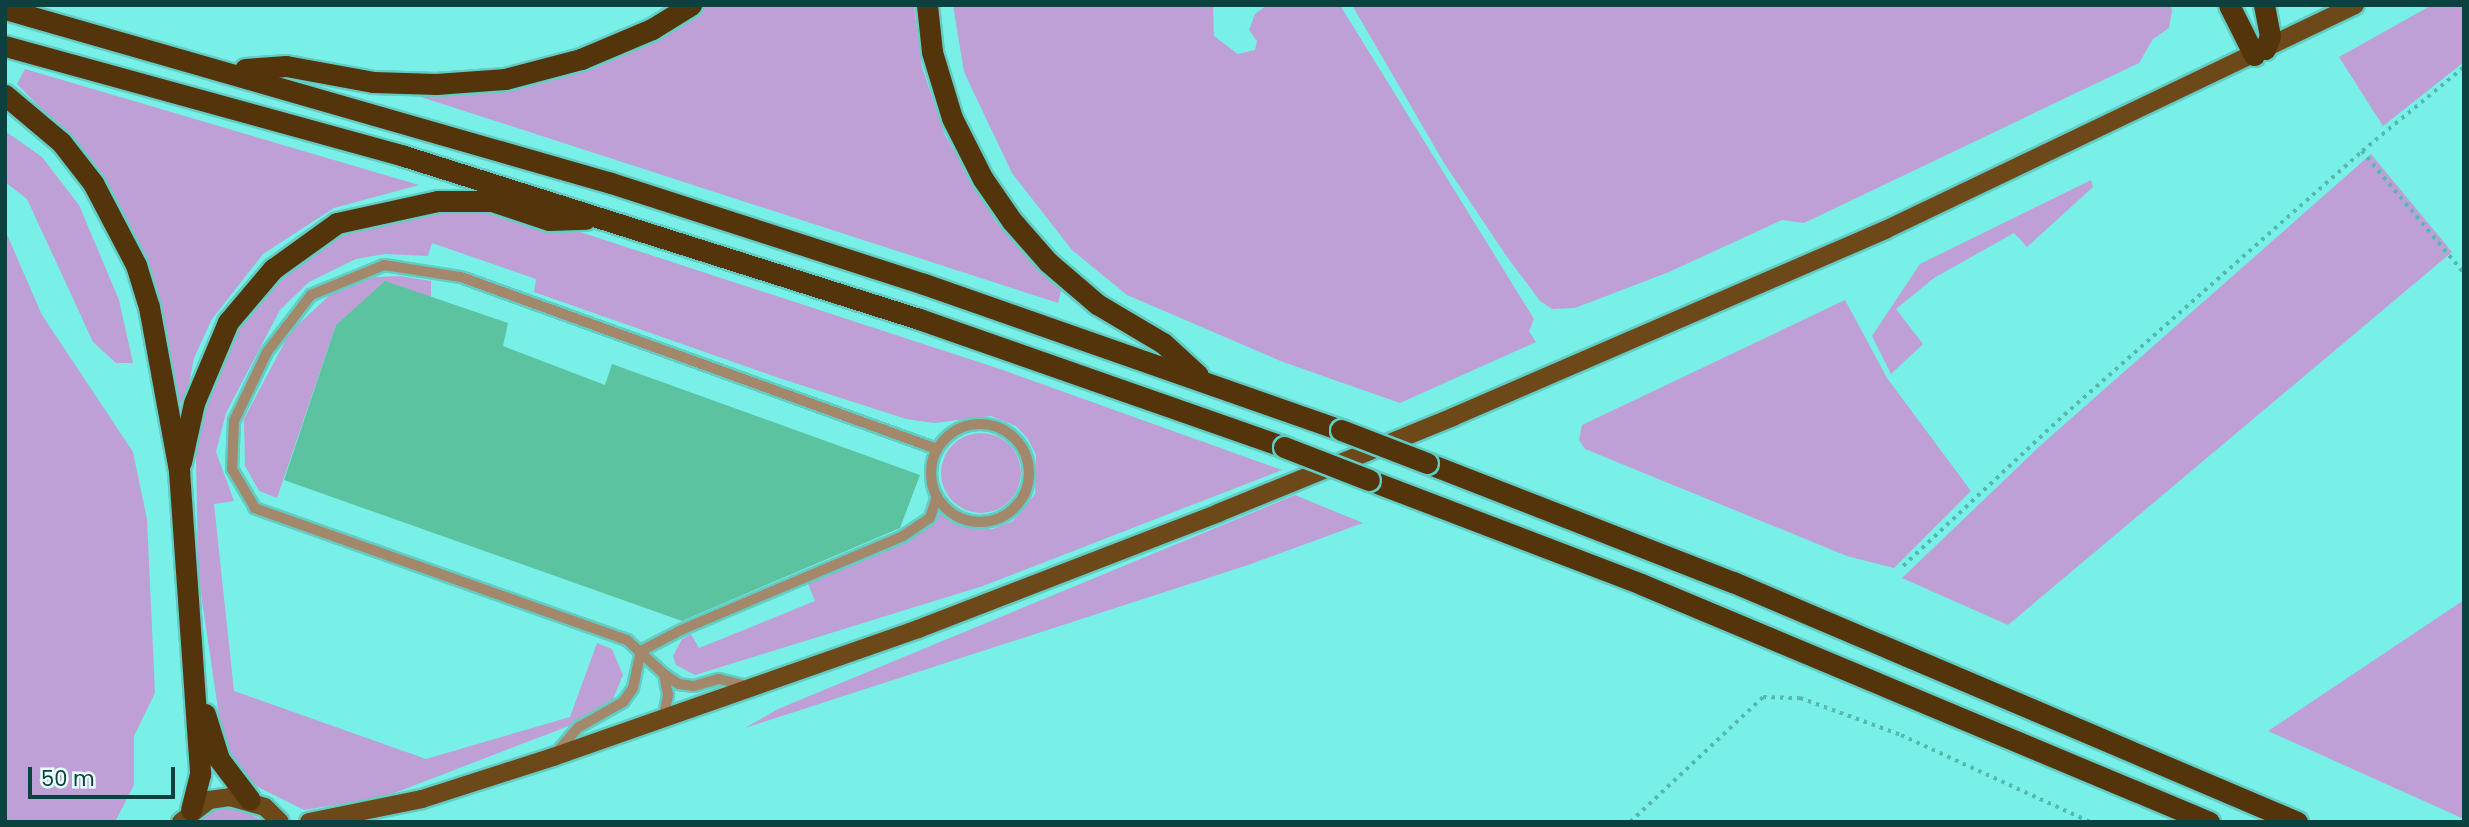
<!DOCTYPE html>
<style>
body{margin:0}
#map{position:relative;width:2469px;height:827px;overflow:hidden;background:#78f0e7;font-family:Poppins,sans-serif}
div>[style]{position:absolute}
.green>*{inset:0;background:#bea0d7}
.round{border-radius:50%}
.building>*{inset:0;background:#5cc3a0}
.path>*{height:3.5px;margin-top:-1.75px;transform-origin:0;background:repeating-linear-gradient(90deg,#55b8b1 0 3.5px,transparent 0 8.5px)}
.roads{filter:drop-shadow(2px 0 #62cdc5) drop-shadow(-2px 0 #62cdc5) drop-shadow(0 2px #62cdc5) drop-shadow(0 -2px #62cdc5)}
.service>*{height:10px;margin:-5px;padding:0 5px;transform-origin:5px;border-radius:5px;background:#a3886b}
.service>.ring{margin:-5px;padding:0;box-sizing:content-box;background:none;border:10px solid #a3886b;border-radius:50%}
.primary>*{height:18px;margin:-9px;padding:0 9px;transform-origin:9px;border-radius:9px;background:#6d4819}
.motorway>*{height:21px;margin:-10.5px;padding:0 10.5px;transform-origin:10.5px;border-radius:10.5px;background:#54340a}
.bridges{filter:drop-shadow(2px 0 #62cdc5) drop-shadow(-2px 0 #62cdc5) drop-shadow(0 2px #62cdc5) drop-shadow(0 -2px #62cdc5)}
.motorway-bridge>*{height:21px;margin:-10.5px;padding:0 10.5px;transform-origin:10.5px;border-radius:10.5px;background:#54340a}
span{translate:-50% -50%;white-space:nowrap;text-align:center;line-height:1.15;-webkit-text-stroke:6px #eafefc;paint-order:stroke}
.frame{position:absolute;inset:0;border:7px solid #0b423f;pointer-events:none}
.scale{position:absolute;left:28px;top:767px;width:147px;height:32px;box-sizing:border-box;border:4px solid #0b423f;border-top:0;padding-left:9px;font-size:21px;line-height:24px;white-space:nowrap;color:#0b423f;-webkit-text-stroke:5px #eafefc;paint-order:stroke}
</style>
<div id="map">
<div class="green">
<i style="clip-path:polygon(706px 5px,914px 5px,922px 67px,945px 135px,996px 222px,1062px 287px,1058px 303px,418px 96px,665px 31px)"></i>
<i style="clip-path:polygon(953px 5px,1213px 5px,1214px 36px,1238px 54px,1255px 50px,1257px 41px,1249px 30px,1255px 14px,1266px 6px,1340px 5px,1534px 319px,1529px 331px,1536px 342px,1400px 403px,1283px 362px,1127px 295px,1072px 250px,1012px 173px,964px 72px)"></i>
<i style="clip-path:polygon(1352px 5px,2171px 5px,2172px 11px,2169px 28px,2153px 39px,2139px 63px,1804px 223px,1782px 220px,1669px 272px,1575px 308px,1552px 309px,1540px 301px,1505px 254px,1444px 163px)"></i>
<i style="clip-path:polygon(2432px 5px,2464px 5px,2464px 62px,2383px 126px,2339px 57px)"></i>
<i style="clip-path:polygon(25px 69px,419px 185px,334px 208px,263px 254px,212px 319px,194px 358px,186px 399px,178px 405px,153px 285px,128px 221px,93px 161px,17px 84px)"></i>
<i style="clip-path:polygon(5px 131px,42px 157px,79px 205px,119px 300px,133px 363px,116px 363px,93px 342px,27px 199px,5px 182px)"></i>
<i style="clip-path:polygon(2371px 154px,2452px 252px,2008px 625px,1902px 578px,2041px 445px)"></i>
<i style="clip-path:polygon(2091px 180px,2093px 187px,2027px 247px,2014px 233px,1934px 278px,1896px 309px,1923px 344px,1891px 374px,1872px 336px,1920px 264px)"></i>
<i style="clip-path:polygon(483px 208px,574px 230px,1003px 370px,1282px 470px,983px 586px,695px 675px,676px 665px,673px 656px,682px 639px,691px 634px,699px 648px,815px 601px,808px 584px,909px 538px,938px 513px,971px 528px,993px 529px,1013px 521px,1035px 494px,1036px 455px,1028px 439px,1016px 426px,991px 416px,934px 423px,906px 419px,776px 377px,534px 292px,536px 279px,432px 243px,428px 256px,385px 254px,356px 259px,309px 282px,280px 310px,226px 413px,216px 452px,234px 501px,214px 504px,234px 691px,426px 759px,570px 717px,597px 643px,612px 649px,623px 675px,612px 701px,574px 724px,384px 797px,304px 810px,246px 781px,234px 764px,220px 722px,198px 574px,196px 454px,211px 380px,243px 313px,270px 282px,322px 239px,383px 216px)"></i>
<i style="clip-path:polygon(5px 230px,42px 315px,133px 452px,147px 519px,155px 693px,134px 736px,134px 785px,115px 822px,5px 822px)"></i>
<i style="clip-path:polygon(399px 276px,431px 281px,431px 297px,385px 282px,336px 325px,277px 498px,259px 491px,245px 466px,244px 419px,290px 332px,330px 295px,375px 277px)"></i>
<i style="clip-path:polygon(1845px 300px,1887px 378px,1971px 491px,1894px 568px,1847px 556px,1585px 449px,1579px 440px,1582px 425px)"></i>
<i class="round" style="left:941px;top:433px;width:80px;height:80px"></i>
<i style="clip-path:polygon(1295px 495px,1363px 523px,1248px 565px,745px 728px,778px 709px)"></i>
<i style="clip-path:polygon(2464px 600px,2464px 819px,2268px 731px)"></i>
<i style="clip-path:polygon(232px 807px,268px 822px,194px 822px,208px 812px)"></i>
</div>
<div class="building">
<i style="clip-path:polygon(385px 281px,508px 323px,503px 346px,605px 385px,612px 364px,920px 475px,900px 528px,682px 621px,284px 480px,336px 325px)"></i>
</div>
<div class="path">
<i style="left:2362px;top:151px;width:159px;rotate:50.1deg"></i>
<i style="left:1903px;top:566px;width:221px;rotate:-43.2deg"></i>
<i style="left:2064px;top:415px;width:398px;rotate:-41.5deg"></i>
<i style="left:2362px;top:151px;width:132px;rotate:-39.5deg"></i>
<i style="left:1630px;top:822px;width:183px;rotate:-43.2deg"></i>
<i style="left:1763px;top:697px;width:37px;rotate:2deg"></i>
<i style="left:1800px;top:698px;width:108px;rotate:20.1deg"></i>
<i style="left:1901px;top:735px;width:208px;rotate:24.7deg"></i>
</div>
<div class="roads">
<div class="service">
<i class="ring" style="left:931px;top:424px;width:88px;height:88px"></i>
<i style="left:641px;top:651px;width:45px;rotate:-27.7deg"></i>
<i style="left:681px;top:630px;width:241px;rotate:-22.9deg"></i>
<i style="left:903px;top:536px;width:32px;rotate:-34deg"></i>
<i style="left:930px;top:518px;width:22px;rotate:-72deg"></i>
<i style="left:664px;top:674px;width:18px;rotate:34deg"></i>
<i style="left:679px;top:684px;width:15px;rotate:8deg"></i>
<i style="left:694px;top:686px;width:26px;rotate:-16deg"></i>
<i style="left:719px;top:679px;width:32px;rotate:14deg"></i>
<i style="left:663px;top:719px;width:25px;rotate:-78deg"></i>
<i style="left:668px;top:695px;width:21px;rotate:-101deg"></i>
<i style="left:664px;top:674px;width:50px;rotate:-137.4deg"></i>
<i style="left:627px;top:640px;width:395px;rotate:-160.5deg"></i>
<i style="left:255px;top:508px;width:45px;rotate:-120.5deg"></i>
<i style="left:232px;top:469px;width:48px;rotate:-87.6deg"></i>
<i style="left:234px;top:421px;width:76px;rotate:-64.4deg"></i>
<i style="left:267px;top:352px;width:72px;rotate:-52.3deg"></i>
<i style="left:311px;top:295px;width:79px;rotate:-22.3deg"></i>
<i style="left:384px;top:265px;width:78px;rotate:8.9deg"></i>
<i style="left:461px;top:277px;width:506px;rotate:19.87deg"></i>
<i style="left:556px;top:753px;width:35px;rotate:-49deg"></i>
<i style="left:579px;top:727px;width:51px;rotate:-29.6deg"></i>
<i style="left:623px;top:702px;width:17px;rotate:-54deg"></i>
<i style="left:633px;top:688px;width:38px;rotate:-78deg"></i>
</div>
<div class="primary">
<i style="left:181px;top:822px;width:36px;rotate:-38deg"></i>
<i style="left:209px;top:800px;width:21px;rotate:-8deg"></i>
<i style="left:230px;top:797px;width:36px;rotate:16deg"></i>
<i style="left:265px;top:807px;width:21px;rotate:45deg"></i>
<i style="left:309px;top:822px;width:115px;rotate:-11.5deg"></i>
<i style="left:422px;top:799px;width:138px;rotate:-17.8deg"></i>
<i style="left:553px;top:757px;width:387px;rotate:-19.3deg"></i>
<i style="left:918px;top:629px;width:322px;rotate:-21.1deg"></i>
<i style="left:1218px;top:513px;width:254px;rotate:-22.2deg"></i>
<i style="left:1453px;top:417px;width:471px;rotate:-23.4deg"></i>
<i style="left:1885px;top:230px;width:521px;rotate:-25.58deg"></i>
</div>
<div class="motorway">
<i style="left:927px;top:5px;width:47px;rotate:83.9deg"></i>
<i style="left:932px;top:52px;width:69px;rotate:73.1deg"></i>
<i style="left:952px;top:118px;width:68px;rotate:63.1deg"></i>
<i style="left:983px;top:179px;width:51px;rotate:55.4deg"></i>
<i style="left:1012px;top:221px;width:55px;rotate:48.7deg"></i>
<i style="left:1048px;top:262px;width:65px;rotate:40.6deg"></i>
<i style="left:1097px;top:304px;width:77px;rotate:30.6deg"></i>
<i style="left:1163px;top:343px;width:47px;rotate:42.4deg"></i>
<i style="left:2229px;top:5px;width:56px;rotate:63.4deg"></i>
<i style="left:2264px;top:5px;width:32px;rotate:79deg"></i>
<i style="left:2270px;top:36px;width:14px;rotate:111deg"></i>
<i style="left:5px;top:9px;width:630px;rotate:16.02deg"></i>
<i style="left:611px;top:183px;width:329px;rotate:17.9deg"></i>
<i style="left:924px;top:284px;width:442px;rotate:19.3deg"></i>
<i style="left:5px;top:46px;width:414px;rotate:15.4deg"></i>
<i style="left:404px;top:156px;width:540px;rotate:17.56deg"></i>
<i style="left:919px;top:319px;width:387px;rotate:19.3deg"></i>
<i style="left:245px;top:69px;width:41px;rotate:-4.2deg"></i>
<i style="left:286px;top:66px;width:88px;rotate:10.4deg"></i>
<i style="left:373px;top:82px;width:63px;rotate:1.8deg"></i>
<i style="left:436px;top:84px;width:69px;rotate:-4.1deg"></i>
<i style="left:505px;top:79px;width:79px;rotate:-14.7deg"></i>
<i style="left:581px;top:59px;width:77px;rotate:-22.9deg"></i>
<i style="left:652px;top:29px;width:46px;rotate:-31.6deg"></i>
<i style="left:5px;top:95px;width:73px;rotate:40deg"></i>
<i style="left:61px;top:142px;width:52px;rotate:52deg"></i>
<i style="left:93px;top:183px;width:93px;rotate:62.3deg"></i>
<i style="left:136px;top:265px;width:44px;rotate:72.8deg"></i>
<i style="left:149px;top:307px;width:167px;rotate:79.6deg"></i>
<i style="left:179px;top:471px;width:304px;rotate:86deg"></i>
<i style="left:200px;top:774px;width:37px;rotate:104deg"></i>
<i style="left:181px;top:462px;width:60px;rotate:-77.6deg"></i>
<i style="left:194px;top:403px;width:88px;rotate:-67.2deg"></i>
<i style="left:228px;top:322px;width:70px;rotate:-49.7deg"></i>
<i style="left:273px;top:269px;width:79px;rotate:-35.7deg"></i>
<i style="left:337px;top:223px;width:103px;rotate:-12.3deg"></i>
<i style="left:438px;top:201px;width:54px"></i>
<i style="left:492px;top:201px;width:60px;rotate:18.4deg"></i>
<i style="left:549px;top:220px;width:37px;rotate:-2deg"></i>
<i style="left:1427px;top:463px;width:328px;rotate:21.3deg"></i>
<i style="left:1733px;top:582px;width:613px;rotate:23.05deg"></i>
<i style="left:1369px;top:480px;width:291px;rotate:20.9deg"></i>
<i style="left:1641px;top:584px;width:616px;rotate:22.73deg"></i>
<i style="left:205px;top:714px;width:47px;rotate:72.7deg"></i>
<i style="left:219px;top:759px;width:51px;rotate:52.9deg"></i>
</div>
</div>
<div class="bridges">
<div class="motorway-bridge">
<i style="left:1341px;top:430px;width:92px;rotate:21deg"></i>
<i style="left:1284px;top:447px;width:91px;rotate:21.2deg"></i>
</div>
</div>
<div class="frame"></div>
<div class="scale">50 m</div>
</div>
